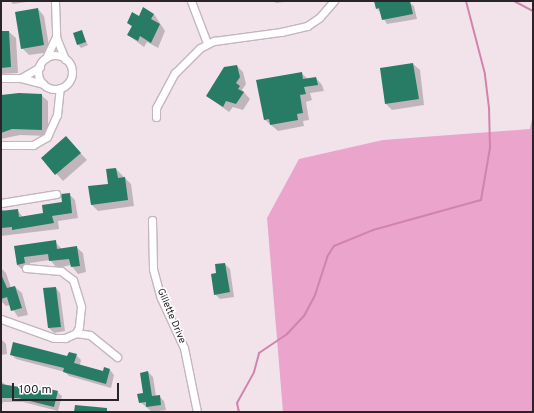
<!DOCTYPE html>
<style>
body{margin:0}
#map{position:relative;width:534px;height:413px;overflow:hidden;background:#f2e3eb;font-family:Overpass,sans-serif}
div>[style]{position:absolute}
.green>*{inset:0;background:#eba4cb}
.shadow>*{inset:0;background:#0003}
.stream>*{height:2px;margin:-1px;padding:0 1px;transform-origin:1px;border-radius:1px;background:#d183af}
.building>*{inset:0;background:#287c65}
.roads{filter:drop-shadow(1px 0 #c3b6bd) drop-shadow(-1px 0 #c3b6bd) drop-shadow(0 1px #c3b6bd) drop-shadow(0 -1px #c3b6bd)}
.minor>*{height:7px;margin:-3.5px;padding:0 3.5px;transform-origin:3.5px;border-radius:3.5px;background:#fff}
.minor>.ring{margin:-3.5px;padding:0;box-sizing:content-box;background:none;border:7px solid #fff;border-radius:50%}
span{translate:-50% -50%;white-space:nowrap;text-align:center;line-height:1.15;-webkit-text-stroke:3px #fff;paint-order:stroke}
.street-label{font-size:10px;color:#292427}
.frame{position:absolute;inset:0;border:2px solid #292427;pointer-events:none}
.scale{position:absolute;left:12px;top:383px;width:107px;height:18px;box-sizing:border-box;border:2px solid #292427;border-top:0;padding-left:5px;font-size:12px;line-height:14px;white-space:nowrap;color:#292427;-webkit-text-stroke:3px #fff;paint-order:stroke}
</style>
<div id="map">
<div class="green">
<i style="clip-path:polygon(533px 113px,533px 412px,283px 412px,267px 218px,299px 159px,383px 140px,530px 129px)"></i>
</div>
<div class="shadow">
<i style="clip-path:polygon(10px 1px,33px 1px,13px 4px)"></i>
<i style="clip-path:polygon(273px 1px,293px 1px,276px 3px)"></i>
<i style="clip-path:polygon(407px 1px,414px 6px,417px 19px,387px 24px,377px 8px)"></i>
<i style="clip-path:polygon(38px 9px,44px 16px,50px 52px,29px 55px,22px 48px)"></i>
<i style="clip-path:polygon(154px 14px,165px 31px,158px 48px,147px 42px,144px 47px,128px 35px,132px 27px,128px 23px)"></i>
<i style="clip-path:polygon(81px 31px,88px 45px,81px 48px,78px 44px)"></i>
<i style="clip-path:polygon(1px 32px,9px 32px,16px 38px,18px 73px,1px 74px)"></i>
<i style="clip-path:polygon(413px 64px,420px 70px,424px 105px,392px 110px,386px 104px)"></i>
<i style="clip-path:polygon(237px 66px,243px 72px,246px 84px,242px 90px,250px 99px,243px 110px,233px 107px,229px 112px,207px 96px)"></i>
<i style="clip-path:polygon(301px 73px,308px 79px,316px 78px,322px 85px,324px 91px,310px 93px,312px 100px,306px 102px,309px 120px,303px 121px,304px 126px,278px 131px,264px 119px)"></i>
<i style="clip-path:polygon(41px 95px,48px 101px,48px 136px,20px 135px,1px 139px,1px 96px)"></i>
<i style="clip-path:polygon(72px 144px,87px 160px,63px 181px,42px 158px)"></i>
<i style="clip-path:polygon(116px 169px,131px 184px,134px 206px,98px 211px,92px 205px,90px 187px,109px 184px)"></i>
<i style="clip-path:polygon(69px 194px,75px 200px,78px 218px,58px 221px,59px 229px,1px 236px,1px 209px,6px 211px,17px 210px,23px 217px,45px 214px,64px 203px)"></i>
<i style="clip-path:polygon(55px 242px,62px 249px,76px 247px,83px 253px,86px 272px,78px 274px,71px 265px,57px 268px,50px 260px,30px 263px,31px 270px,24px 271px,17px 265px,15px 247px)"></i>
<i style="clip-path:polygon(225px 264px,230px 269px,234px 297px,220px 299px,215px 294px,218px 274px)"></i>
<i style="clip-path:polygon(1px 268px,6px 273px,11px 288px,15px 287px,22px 293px,28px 315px,18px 317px,10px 305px,6px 306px,1px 301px)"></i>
<i style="clip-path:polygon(56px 288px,60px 293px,65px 331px,54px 333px,49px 328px)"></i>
<i style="clip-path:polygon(1px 339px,6px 344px,7px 354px,1px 355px)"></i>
<i style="clip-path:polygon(11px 354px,68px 357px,76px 355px,81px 360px,80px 365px,104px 372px,110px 370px,114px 375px,111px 388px,69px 376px,65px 372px,16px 359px)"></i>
<i style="clip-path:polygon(148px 372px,153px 377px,156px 396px,159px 396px,164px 401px,166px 410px,152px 412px,140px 402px,144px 394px)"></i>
<i style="clip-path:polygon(1px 381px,7px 386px,45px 392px,57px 392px,62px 396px,58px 411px,23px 402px,3px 402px,1px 407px)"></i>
</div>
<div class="stream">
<i style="left:514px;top:1px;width:21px;rotate:28deg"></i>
<i style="left:239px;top:412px;width:9px;rotate:-103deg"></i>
<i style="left:237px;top:403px;width:35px;rotate:-61deg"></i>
<i style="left:254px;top:372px;width:20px;rotate:-75deg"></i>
<i style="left:259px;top:353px;width:34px;rotate:-34deg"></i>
<i style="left:287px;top:334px;width:25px;rotate:-47deg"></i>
<i style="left:304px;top:316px;width:24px;rotate:-62deg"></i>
<i style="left:315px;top:295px;width:40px;rotate:-72deg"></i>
<i style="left:327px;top:257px;width:13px;rotate:-58deg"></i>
<i style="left:334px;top:246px;width:42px;rotate:-22.3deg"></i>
<i style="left:373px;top:230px;width:112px;rotate:-15.5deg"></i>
<i style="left:481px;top:200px;width:53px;rotate:-80.2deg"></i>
<i style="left:490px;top:148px;width:40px;rotate:-91.4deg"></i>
<i style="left:489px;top:108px;width:34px;rotate:-97deg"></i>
<i style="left:485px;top:74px;width:75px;rotate:-104.6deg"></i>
</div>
<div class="building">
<i style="clip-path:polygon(374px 1px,410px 1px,413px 14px,382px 20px,379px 8px,376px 9px)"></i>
<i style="clip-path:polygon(143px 7px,154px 14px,151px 19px,160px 24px,151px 43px,140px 36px,138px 41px,127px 35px,132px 26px,127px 23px,132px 12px,139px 16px)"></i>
<i style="clip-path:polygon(38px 8px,44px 45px,21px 49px,15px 12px)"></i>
<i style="clip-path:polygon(82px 30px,86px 42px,77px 45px,73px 33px)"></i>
<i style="clip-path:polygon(1px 31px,9px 31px,11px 67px,1px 68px)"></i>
<i style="clip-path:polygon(413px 63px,419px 99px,385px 104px,380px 68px)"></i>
<i style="clip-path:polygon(237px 65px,240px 77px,236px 83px,240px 86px,238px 89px,244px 92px,236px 104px,226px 101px,223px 107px,206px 96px,224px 67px)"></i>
<i style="clip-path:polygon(302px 72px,303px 79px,316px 77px,318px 85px,304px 87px,306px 94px,300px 95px,303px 113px,297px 114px,298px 120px,270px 125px,269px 119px,264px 120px,256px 80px)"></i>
<i style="clip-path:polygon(19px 93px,42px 94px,42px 130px,12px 129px,1px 133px,1px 95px)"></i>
<i style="clip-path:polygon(66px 136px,81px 153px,55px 175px,41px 158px)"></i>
<i style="clip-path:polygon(116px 168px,118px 178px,125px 177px,128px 200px,91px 205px,88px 186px,108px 184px,106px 169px)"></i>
<i style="clip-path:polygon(70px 193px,72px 213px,52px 216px,54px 223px,12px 230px,12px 227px,1px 228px,1px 211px,18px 209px,19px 217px,43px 213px,42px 205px,62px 202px,61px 194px)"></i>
<i style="clip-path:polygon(56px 240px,57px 249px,77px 246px,80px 266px,71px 267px,69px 259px,49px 261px,48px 254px,24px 257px,25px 263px,17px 265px,14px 246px)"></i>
<i style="clip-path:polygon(225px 263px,230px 292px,214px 295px,211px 274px,216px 273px,215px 264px)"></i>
<i style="clip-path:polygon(1px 274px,7px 288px,15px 286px,22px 308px,11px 311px,7px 297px,1px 299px)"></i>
<i style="clip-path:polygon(56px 287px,61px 327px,48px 328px,43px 288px)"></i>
<i style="clip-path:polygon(13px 342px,67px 356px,69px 352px,77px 354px,74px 363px,103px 371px,104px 367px,110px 369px,106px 384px,63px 372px,64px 368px,10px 355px)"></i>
<i style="clip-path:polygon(148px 371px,152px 396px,160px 395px,161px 405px,146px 407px,146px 402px,139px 403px,137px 394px,143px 393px,140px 373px)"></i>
<i style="clip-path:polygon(1px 384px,44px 391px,45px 388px,58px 391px,54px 407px,18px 398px,1px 398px)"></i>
<i style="clip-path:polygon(75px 405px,107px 408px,107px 412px,74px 412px)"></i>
</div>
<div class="roads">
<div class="minor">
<i style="left:55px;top:1px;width:36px;rotate:88deg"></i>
<i style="left:191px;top:1px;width:45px;rotate:69.1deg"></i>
<i class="ring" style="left:38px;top:55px;width:27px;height:27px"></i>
<i style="left:46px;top:58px;width:23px;rotate:-65deg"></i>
<i style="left:56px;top:37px;width:24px;rotate:68deg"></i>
<i style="left:40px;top:67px;width:22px;rotate:150deg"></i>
<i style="left:21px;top:78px;width:23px;rotate:15deg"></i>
<i style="left:1px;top:78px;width:20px"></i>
<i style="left:156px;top:117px;width:9px;rotate:-90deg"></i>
<i style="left:156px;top:108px;width:40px;rotate:-62deg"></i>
<i style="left:175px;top:73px;width:35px;rotate:-45deg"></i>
<i style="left:200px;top:48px;width:16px;rotate:-27deg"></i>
<i style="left:214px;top:41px;width:68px;rotate:-7.7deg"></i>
<i style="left:281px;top:32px;width:27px;rotate:-13deg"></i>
<i style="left:307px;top:26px;width:14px;rotate:-34deg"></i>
<i style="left:319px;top:18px;width:23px;rotate:-49deg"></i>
<i style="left:1px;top:145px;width:32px"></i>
<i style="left:33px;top:145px;width:16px;rotate:-30deg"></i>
<i style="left:47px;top:137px;width:24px;rotate:-66deg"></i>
<i style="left:57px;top:115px;width:27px;rotate:-84deg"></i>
<i style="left:1px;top:203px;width:56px;rotate:-9.3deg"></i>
<i style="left:152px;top:220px;width:49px;rotate:88.8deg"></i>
<i style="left:153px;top:269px;width:30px;rotate:75deg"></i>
<i style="left:161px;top:298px;width:55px;rotate:65.3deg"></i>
<i style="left:184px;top:348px;width:65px;rotate:78.5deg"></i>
<i style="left:26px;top:268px;width:35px;rotate:5deg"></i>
<i style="left:61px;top:271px;width:15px;rotate:37deg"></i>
<i style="left:73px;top:280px;width:28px;rotate:73deg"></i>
<i style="left:81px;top:307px;width:20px;rotate:96deg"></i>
<i style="left:79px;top:327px;width:7px;rotate:117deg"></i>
<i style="left:1px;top:319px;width:56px;rotate:19.7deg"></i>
<i style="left:54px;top:338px;width:11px"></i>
<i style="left:65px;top:338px;width:12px;rotate:-24deg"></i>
<i style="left:76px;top:333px;width:14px;rotate:8deg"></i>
<i style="left:90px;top:335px;width:35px;rotate:39deg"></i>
</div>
</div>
<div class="street-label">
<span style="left:171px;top:316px;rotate:67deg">Gillette Drive</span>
</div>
<div class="frame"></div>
<div class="scale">100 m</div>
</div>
